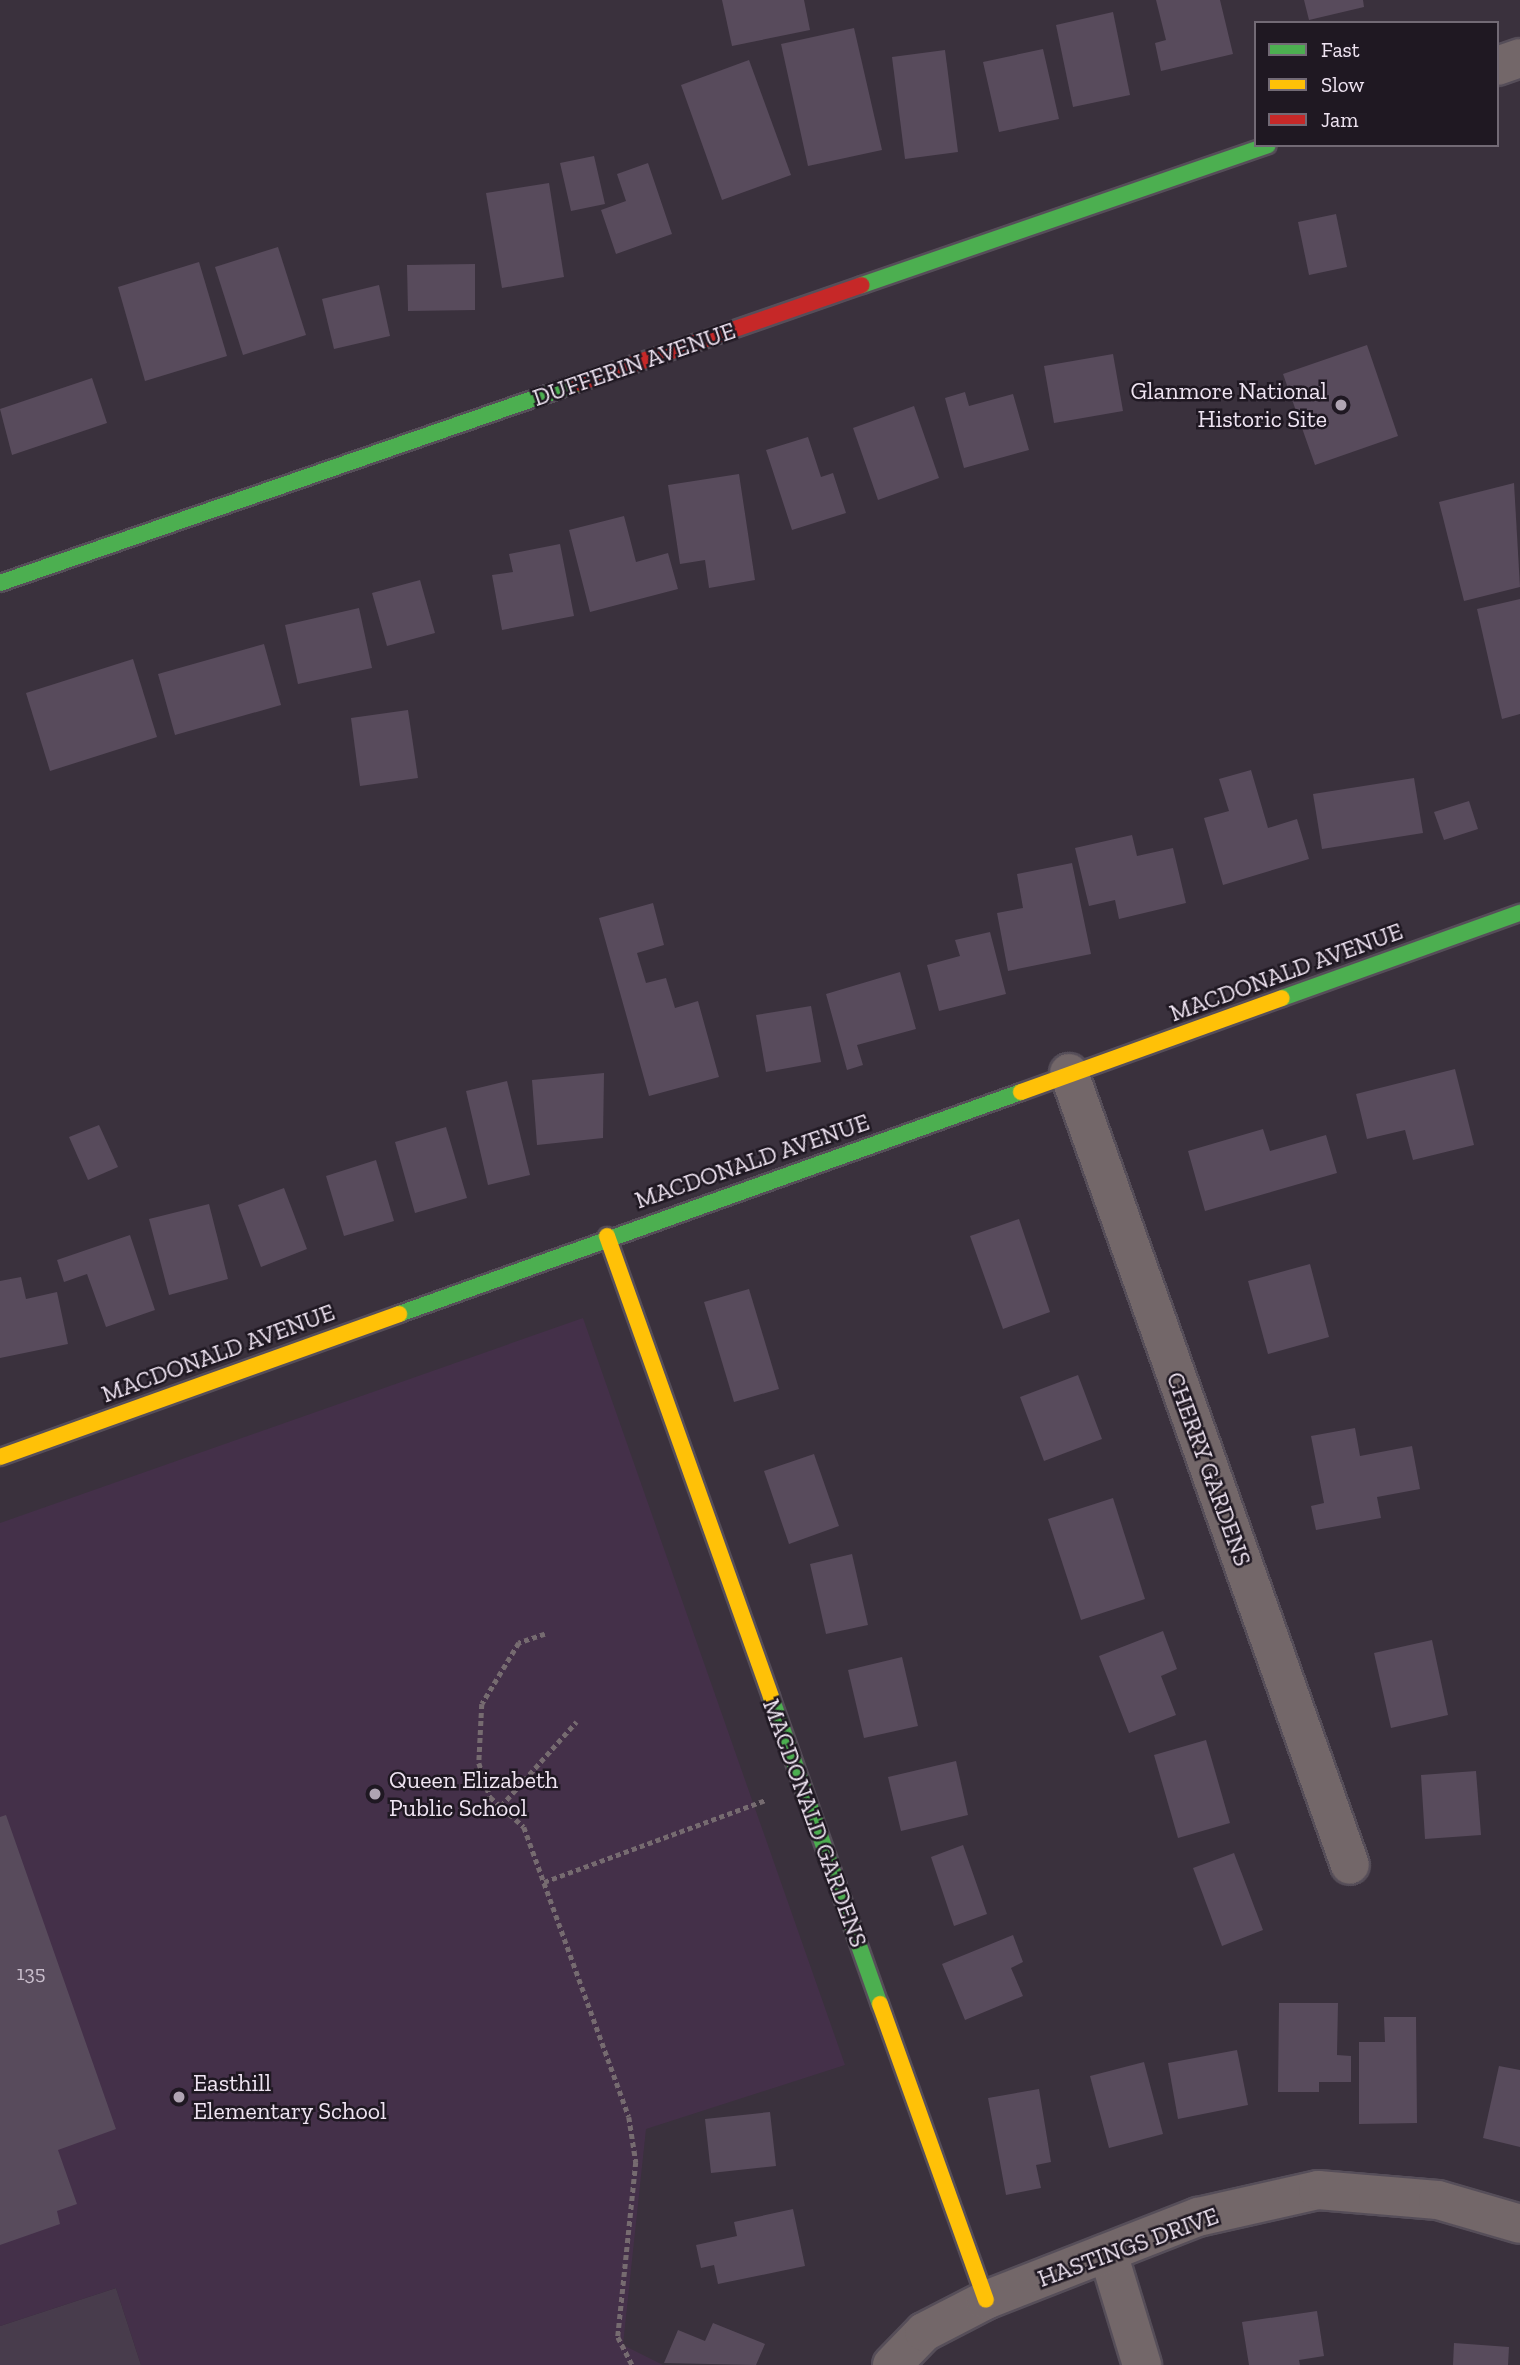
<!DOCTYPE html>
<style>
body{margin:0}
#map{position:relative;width:1520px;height:2365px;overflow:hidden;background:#3a313d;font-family:"Zilla Slab",serif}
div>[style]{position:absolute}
.commercial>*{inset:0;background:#483c4c}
.built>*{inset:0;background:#443049}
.building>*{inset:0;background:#584b5c}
.path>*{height:4.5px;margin-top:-2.25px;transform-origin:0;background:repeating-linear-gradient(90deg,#766b70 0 5px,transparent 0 8.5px)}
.roads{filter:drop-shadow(2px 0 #564e59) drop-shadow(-2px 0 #564e59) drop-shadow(0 2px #564e59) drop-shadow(0 -2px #564e59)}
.street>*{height:38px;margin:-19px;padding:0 19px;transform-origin:19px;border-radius:19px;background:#736769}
.fast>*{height:16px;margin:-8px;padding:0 8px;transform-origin:8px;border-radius:8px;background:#4caf50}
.slow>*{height:16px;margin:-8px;padding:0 8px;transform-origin:8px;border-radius:8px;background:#ffc107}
.jam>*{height:16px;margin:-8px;padding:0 8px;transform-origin:8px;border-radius:8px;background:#c62828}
.dots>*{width:19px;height:19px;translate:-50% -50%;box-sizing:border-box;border:4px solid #1f1822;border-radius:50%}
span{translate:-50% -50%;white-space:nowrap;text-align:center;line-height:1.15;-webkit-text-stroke:5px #1f1822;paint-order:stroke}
.number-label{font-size:21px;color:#c9becc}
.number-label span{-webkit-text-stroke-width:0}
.street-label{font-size:24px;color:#efe4f2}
.poi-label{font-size:24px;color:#efe4f2}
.right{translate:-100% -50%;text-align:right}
.left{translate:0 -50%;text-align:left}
.legend{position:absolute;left:1254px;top:21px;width:245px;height:126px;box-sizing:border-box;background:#1f1822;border:2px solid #726a75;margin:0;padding:9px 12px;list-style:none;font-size:21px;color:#efe4f2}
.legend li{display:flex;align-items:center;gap:14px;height:35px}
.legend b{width:35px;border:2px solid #726a75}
</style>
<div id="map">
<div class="commercial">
<i style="clip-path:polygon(116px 2288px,141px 2365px,0 2365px,0 2326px)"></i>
</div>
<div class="built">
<i style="clip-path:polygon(583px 1318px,845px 2065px,646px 2129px,623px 2345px,663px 2365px,141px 2365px,116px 2288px,0 2326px,0 1523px)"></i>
</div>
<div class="building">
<i style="clip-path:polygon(722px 0,804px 0,810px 30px,732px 46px)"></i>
<i style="clip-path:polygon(1156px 0,1220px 0,1233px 54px,1161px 71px,1155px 43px,1166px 40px)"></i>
<i style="clip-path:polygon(1304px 0,1363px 0,1364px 7px,1309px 20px)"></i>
<i style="clip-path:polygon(1113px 12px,1130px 95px,1073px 107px,1056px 25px)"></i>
<i style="clip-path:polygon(854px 28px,882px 150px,808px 166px,781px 44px)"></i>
<i style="clip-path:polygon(1043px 49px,1059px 119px,999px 132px,983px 62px)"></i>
<i style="clip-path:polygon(945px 50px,958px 152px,905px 159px,892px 57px)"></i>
<i style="clip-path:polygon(749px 60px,791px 175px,722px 200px,681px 85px)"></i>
<i style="clip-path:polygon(594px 156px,605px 204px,571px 211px,560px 163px)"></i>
<i style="clip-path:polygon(648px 163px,672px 234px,616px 254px,601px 210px,626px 201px,617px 174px)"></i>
<i style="clip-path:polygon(549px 183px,564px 277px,502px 288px,486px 193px)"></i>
<i style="clip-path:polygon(1336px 214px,1347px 267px,1309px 275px,1298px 222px)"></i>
<i style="clip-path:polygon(278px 247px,306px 335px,243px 355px,215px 267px)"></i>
<i style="clip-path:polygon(199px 262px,227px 356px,145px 381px,118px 287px)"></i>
<i style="clip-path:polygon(475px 264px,475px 310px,408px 311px,407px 265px)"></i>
<i style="clip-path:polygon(379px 285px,390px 336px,334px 349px,322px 299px)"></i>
<i style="clip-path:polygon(1367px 345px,1398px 436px,1315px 465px,1283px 374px)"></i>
<i style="clip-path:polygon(1113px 354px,1123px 411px,1054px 423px,1044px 366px)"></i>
<i style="clip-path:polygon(92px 378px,107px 423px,12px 455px,0 409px)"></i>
<i style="clip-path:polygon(965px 392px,969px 406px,1013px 394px,1029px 450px,964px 468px,945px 398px)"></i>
<i style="clip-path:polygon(914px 406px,939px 478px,878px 500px,853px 428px)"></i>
<i style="clip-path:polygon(808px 437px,821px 477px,833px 473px,846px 513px,792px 530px,766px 450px)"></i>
<i style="clip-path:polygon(739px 474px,755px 580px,709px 588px,705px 560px,680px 564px,668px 485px)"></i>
<i style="clip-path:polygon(1514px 483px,1520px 587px,1464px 601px,1439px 502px)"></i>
<i style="clip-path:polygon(624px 516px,636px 562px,668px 553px,678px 589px,590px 612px,569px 530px)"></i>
<i style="clip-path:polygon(560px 544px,574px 616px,502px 630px,492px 575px,513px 572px,509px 554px)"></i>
<i style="clip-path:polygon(420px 580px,435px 633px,387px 646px,372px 593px)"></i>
<i style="clip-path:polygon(1520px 599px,1520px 714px,1502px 719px,1477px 609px)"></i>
<i style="clip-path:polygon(359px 608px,372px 668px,298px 684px,285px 625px)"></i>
<i style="clip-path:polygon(264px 644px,281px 705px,175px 735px,158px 674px)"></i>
<i style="clip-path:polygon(133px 659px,157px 737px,50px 771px,26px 693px)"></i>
<i style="clip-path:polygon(408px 710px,418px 778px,360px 786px,351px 718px)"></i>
<i style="clip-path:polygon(1251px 770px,1268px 828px,1297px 819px,1309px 859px,1223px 885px,1204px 818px,1229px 811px,1219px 779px)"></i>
<i style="clip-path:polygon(1414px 778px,1423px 833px,1322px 849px,1313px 794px)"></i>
<i style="clip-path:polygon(1469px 801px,1478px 829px,1444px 840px,1434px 812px)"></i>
<i style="clip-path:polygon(1132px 835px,1137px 856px,1173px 848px,1186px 903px,1119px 919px,1115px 900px,1089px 906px,1075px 848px)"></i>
<i style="clip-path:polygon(1072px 863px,1091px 954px,1008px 971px,997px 913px,1023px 908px,1017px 874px)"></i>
<i style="clip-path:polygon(653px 903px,664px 945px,637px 953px,646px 983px,666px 978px,675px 1008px,698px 1001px,719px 1077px,649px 1096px,599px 918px)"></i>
<i style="clip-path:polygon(990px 932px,1006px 994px,939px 1011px,927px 965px,960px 956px,955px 940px)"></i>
<i style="clip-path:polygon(900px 972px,916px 1029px,857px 1045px,863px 1065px,847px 1070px,826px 994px)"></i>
<i style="clip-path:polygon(811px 1006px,821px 1062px,766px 1072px,756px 1015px)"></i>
<i style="clip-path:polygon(1455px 1069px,1474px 1145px,1413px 1160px,1405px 1130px,1367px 1139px,1356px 1094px)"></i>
<i style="clip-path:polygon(604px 1073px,603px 1138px,537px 1145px,532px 1080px)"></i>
<i style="clip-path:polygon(507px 1081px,530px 1175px,488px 1185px,466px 1091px)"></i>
<i style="clip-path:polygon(99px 1125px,118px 1167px,88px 1180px,69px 1137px)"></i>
<i style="clip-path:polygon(446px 1127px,467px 1198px,415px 1213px,395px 1142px)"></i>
<i style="clip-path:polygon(1263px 1129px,1270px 1151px,1326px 1135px,1337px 1173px,1205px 1211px,1188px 1151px)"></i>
<i style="clip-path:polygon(376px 1160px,394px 1221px,344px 1236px,326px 1176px)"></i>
<i style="clip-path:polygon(284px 1188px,307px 1249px,261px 1267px,238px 1205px)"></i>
<i style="clip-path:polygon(209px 1204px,228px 1279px,169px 1295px,149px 1219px)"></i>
<i style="clip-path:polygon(1019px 1219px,1050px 1312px,1003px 1329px,970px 1236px)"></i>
<i style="clip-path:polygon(130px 1235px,155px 1310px,106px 1327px,87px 1274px,64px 1282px,57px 1260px)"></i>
<i style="clip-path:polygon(1310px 1264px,1329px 1337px,1268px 1354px,1248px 1281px)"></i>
<i style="clip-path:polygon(21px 1277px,26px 1299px,57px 1292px,68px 1344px,0 1358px,0 1281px)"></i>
<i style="clip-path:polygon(749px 1289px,779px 1389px,734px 1402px,704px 1302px)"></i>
<i style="clip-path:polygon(1078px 1375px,1102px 1439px,1044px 1461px,1020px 1397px)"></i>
<i style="clip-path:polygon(1355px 1428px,1360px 1456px,1412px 1446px,1420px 1489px,1377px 1497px,1381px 1518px,1316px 1530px,1311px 1506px,1324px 1503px,1311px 1436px)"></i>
<i style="clip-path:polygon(814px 1454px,839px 1526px,789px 1544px,764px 1471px)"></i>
<i style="clip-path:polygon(1113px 1498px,1145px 1599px,1081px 1620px,1048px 1519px)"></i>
<i style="clip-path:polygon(852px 1554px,868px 1625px,826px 1634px,810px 1564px)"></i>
<i style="clip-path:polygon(1163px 1631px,1177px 1669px,1161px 1676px,1176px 1715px,1129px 1733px,1099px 1656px)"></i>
<i style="clip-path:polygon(1432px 1640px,1448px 1715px,1391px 1728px,1374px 1653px)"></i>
<i style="clip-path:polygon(902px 1657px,918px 1726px,864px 1738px,848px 1670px)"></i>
<i style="clip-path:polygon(1206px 1740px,1230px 1823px,1178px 1838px,1154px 1755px)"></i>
<i style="clip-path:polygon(956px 1761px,968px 1815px,901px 1831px,888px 1777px)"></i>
<i style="clip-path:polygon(1476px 1771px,1481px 1835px,1425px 1839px,1421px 1775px)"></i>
<i style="clip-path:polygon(6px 1815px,116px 2129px,58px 2150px,77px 2204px,57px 2211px,60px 2224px,0 2245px,0 1817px)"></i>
<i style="clip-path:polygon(963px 1845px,987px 1914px,954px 1926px,931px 1857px)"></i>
<i style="clip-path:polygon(1234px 1853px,1263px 1930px,1222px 1946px,1193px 1868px)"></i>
<i style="clip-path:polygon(1013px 1935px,1023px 1962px,1011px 1968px,1023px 1996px,965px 2020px,942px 1964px)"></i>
<i style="clip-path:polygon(1279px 2003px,1338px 2003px,1337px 2055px,1351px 2056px,1351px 2082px,1319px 2082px,1319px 2092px,1278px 2092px)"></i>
<i style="clip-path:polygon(1384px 2017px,1416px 2017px,1417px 2123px,1359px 2124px,1359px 2042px,1385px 2042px)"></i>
<i style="clip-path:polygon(1237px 2050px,1248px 2105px,1178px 2119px,1168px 2063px)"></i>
<i style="clip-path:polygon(1144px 2062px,1163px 2134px,1109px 2148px,1090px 2076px)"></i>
<i style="clip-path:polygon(1499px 2066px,1520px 2070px,1520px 2147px,1483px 2138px)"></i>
<i style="clip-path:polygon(1039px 2089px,1051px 2162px,1036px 2165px,1041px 2188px,1006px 2195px,988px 2098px)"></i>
<i style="clip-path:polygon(770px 2112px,776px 2166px,711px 2173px,705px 2119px)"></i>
<i style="clip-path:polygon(793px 2209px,805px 2266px,718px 2284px,714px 2265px,701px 2268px,696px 2245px,737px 2236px,734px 2222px)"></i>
<i style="clip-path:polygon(1317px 2311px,1324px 2356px,1299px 2360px,1300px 2365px,1249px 2365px,1242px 2322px)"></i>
<i style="clip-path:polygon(713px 2323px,765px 2344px,756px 2365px,664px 2363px,678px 2330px,705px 2341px)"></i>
<i style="clip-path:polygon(1454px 2343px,1509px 2347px,1508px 2365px,1453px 2365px)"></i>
</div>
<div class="path">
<i style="left:545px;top:1634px;width:28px;rotate:161deg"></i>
<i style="left:519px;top:1643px;width:71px;rotate:121.2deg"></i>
<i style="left:482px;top:1704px;width:59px;rotate:92.9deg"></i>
<i style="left:479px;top:1763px;width:36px;rotate:72deg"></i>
<i style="left:490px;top:1797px;width:45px;rotate:41.4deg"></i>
<i style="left:524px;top:1827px;width:308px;rotate:70.1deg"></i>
<i style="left:629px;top:2117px;width:46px;rotate:81.2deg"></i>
<i style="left:636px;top:2162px;width:176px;rotate:95.9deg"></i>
<i style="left:618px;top:2337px;width:31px;rotate:63deg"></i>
<i style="left:501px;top:1806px;width:113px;rotate:-48.2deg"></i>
<i style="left:544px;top:1882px;width:237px;rotate:-20.3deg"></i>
</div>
<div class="roads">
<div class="street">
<i style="left:1497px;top:66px;width:24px;rotate:-19deg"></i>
<i style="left:1069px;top:1073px;width:840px;rotate:70.47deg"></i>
<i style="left:1108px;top:2253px;width:117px;rotate:73.1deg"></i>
<i style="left:892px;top:2365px;width:46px;rotate:-45.9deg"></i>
<i style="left:924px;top:2332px;width:70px;rotate:-27.3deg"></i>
<i style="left:986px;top:2300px;width:228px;rotate:-21.4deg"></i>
<i style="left:1198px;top:2217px;width:123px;rotate:-12.7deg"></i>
<i style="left:1318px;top:2190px;width:120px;rotate:4.8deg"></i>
<i style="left:1438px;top:2200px;width:85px;rotate:16.3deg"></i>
</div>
<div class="fast">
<i style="left:862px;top:285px;width:429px;rotate:-19deg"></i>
<i style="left:0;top:583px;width:613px;rotate:-19.06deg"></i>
<i style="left:1282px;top:998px;width:253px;rotate:-19.7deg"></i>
<i style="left:399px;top:1314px;width:660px;rotate:-19.64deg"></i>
<i style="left:771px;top:1697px;width:326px;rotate:70.5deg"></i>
</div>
<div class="slow">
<i style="left:1021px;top:1092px;width:277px;rotate:-19.8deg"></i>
<i style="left:607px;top:1236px;width:489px;rotate:70.4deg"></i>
<i style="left:0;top:1457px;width:424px;rotate:-19.7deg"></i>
<i style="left:880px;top:2004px;width:314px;rotate:70.3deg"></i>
</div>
<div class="jam">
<i style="left:579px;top:383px;width:299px;rotate:-19.1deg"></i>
</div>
</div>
<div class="dots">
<i style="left:1341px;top:405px;background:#b0a5b3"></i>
<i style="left:375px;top:1794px;background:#b0a5b3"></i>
<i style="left:179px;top:2097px;background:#b0a5b3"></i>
</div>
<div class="number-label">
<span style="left:31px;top:1973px">135</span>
</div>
<div class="street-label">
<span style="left:634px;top:364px;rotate:-19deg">DUFFERIN AVENUE</span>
<span style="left:1286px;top:972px;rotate:-20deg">MACDONALD AVENUE</span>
<span style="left:752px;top:1161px;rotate:-19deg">MACDONALD AVENUE</span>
<span style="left:218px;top:1353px;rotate:-20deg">MACDONALD AVENUE</span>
<span style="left:1209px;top:1469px;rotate:70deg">CHERRY GARDENS</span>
<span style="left:815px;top:1823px;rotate:70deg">MACDONALD GARDENS</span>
<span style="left:1128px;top:2247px;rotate:-20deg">HASTINGS DRIVE</span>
</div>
<div class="poi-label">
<span class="right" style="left:1327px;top:405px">Glanmore National<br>Historic Site</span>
<span class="left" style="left:389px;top:1794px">Queen Elizabeth<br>Public School</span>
<span class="left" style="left:193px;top:2097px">Easthill<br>Elementary School</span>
</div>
<ul class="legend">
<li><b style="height:9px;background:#4caf50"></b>Fast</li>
<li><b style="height:9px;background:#ffc107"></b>Slow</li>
<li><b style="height:9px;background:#c62828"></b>Jam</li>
</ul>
</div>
